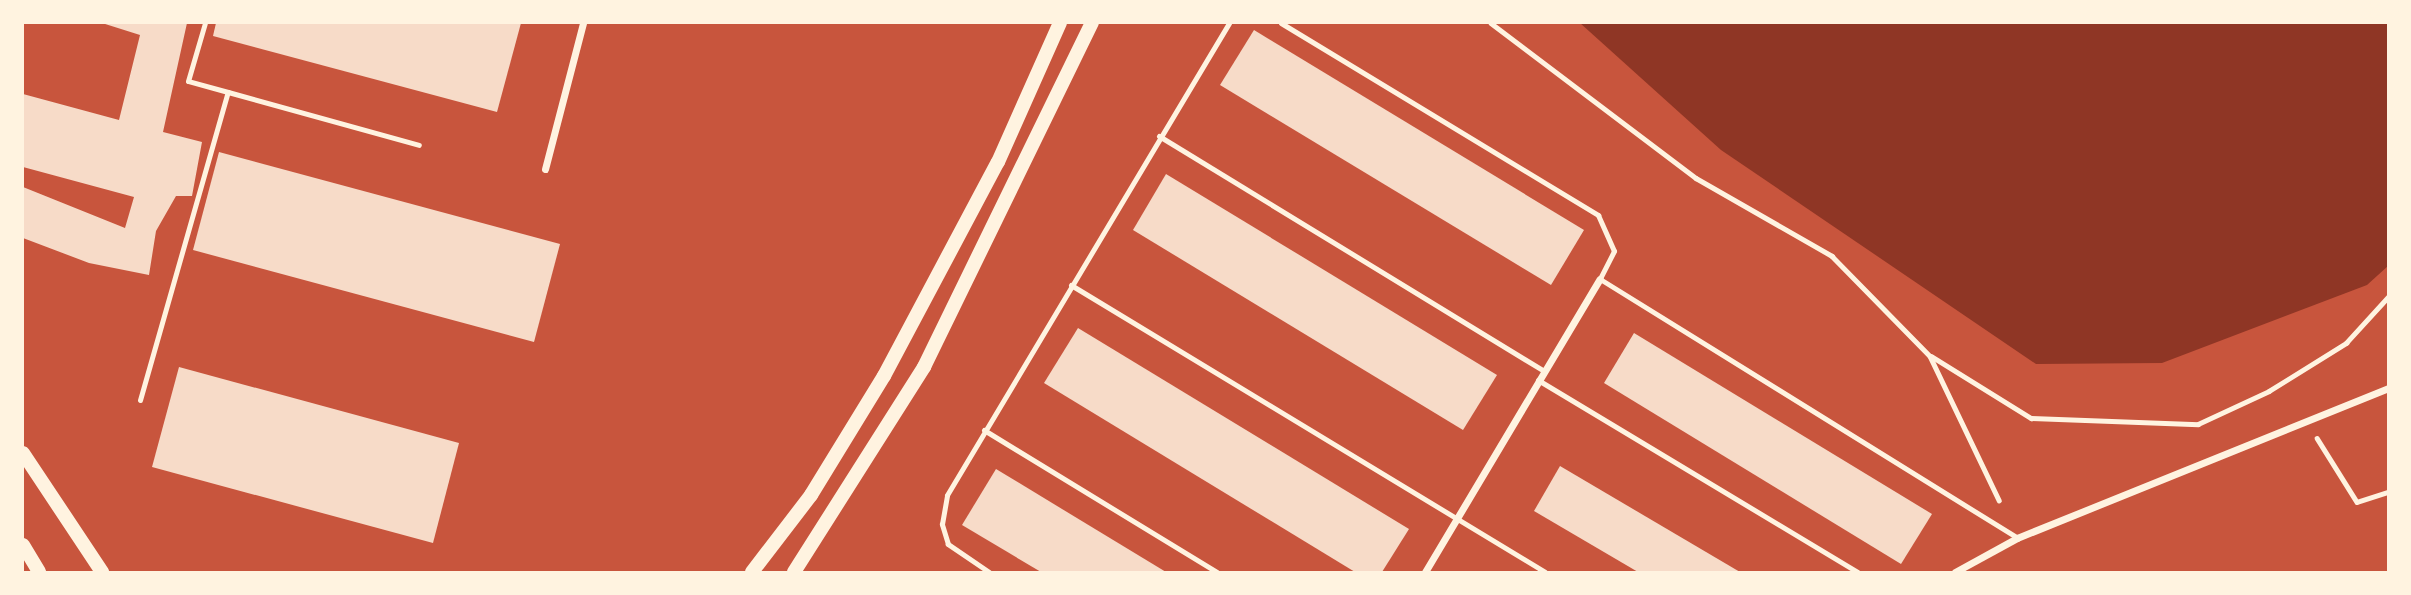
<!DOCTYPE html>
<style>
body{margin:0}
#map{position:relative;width:2411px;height:595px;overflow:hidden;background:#c8553d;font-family:Lato,sans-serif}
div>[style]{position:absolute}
.water>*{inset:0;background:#8f3625}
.building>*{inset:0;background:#f7dbc8}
.path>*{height:4.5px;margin:-2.25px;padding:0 2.25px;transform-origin:2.25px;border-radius:2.25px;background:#fff3e0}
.service>*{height:5px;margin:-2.5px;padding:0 2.5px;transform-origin:2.5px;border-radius:2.5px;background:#fff3e0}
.minor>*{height:7px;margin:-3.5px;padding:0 3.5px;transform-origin:3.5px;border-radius:3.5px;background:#fff3e0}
.secondary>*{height:14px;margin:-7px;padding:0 7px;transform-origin:7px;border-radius:7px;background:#fff3e0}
span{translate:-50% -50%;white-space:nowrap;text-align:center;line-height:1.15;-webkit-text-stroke:5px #fff3e0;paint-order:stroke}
.frame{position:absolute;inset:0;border:24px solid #fff3e0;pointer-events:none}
</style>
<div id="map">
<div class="water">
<i style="clip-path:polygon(1580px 23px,2388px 23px,2388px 266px,2367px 285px,2162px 363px,2036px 364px,1721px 150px)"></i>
</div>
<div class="building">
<i style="clip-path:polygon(102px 23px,187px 23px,163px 132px,202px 142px,192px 196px,176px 196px,156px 231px,149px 275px,89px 263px,23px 238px,23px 187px,125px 228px,134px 197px,23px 167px,23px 94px,119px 120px,140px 35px)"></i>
<i style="clip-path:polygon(216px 23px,521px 23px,497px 112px,213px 36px)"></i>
<i style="clip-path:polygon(1254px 30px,1584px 230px,1551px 285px,1220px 85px)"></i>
<i style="clip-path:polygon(219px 152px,560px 244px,534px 342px,193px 250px)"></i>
<i style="clip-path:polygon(1166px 174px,1497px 375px,1463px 430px,1133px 230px)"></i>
<i style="clip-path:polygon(1078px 328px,1409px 529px,1382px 572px,1355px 572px,1044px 383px)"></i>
<i style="clip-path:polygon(1634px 333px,1932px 514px,1901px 564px,1604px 383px)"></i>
<i style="clip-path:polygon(179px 367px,459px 443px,433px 543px,152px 467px)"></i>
<i style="clip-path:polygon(1560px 466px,1740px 572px,1638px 572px,1534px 511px)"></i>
<i style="clip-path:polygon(996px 469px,1166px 572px,1041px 572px,962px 525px)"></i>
</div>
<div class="path">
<i style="left:1491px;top:23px;width:257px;rotate:37.1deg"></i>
<i style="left:1696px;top:178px;width:157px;rotate:29.8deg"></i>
<i style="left:1832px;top:256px;width:140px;rotate:45.6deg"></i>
<i style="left:1930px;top:356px;width:160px;rotate:64.4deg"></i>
<i style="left:1931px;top:356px;width:118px;rotate:31.8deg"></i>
<i style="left:2031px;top:418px;width:167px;rotate:2.1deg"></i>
<i style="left:2198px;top:424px;width:78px;rotate:-24.9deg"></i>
<i style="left:2269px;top:391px;width:91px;rotate:-31.9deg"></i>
<i style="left:2346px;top:343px;width:62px;rotate:-47.6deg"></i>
<i style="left:2317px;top:438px;width:75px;rotate:58deg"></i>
<i style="left:2357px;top:502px;width:33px;rotate:-18deg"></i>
</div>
<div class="service">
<i style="left:1281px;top:23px;width:371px;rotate:31.2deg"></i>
<i style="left:1598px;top:215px;width:39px;rotate:66deg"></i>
<i style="left:1614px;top:251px;width:31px;rotate:117deg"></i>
<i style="left:1600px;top:279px;width:491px;rotate:31.8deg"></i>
<i style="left:228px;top:92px;width:198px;rotate:15.5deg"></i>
<i style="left:1159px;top:136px;width:451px;rotate:31.4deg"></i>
<i style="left:1071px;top:285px;width:554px;rotate:31.19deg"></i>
<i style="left:1538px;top:380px;width:373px;rotate:31deg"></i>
<i style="left:140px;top:400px;width:320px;rotate:-74.1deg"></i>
<i style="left:228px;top:92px;width:41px;rotate:-164.6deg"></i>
<i style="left:188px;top:81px;width:60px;rotate:-73.7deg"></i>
<i style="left:984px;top:430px;width:273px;rotate:31.4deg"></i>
<i style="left:989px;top:572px;width:50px;rotate:-145.7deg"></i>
<i style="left:948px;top:544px;width:21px;rotate:-107deg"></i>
<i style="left:942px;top:524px;width:29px;rotate:-80deg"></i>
<i style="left:947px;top:495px;width:550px;rotate:-59.14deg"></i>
</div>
<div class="minor">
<i style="left:545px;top:169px;width:151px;rotate:-75.4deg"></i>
<i style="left:1425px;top:572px;width:341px;rotate:-59.2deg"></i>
<i style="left:1955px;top:572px;width:71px;rotate:-28.7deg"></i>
<i style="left:2017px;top:538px;width:400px;rotate:-22deg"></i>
</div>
<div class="secondary">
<i style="left:23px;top:453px;width:143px;rotate:56.4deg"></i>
<i style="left:23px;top:545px;width:31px;rotate:59deg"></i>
<i style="left:752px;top:572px;width:97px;rotate:-52.5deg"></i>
<i style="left:811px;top:495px;width:140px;rotate:-58.5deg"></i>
<i style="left:884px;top:376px;width:242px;rotate:-62deg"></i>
<i style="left:998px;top:162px;width:152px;rotate:-66deg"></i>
<i style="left:794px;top:572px;width:243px;rotate:-57.6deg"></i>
<i style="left:924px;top:367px;width:383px;rotate:-64deg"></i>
</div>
<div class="frame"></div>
</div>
